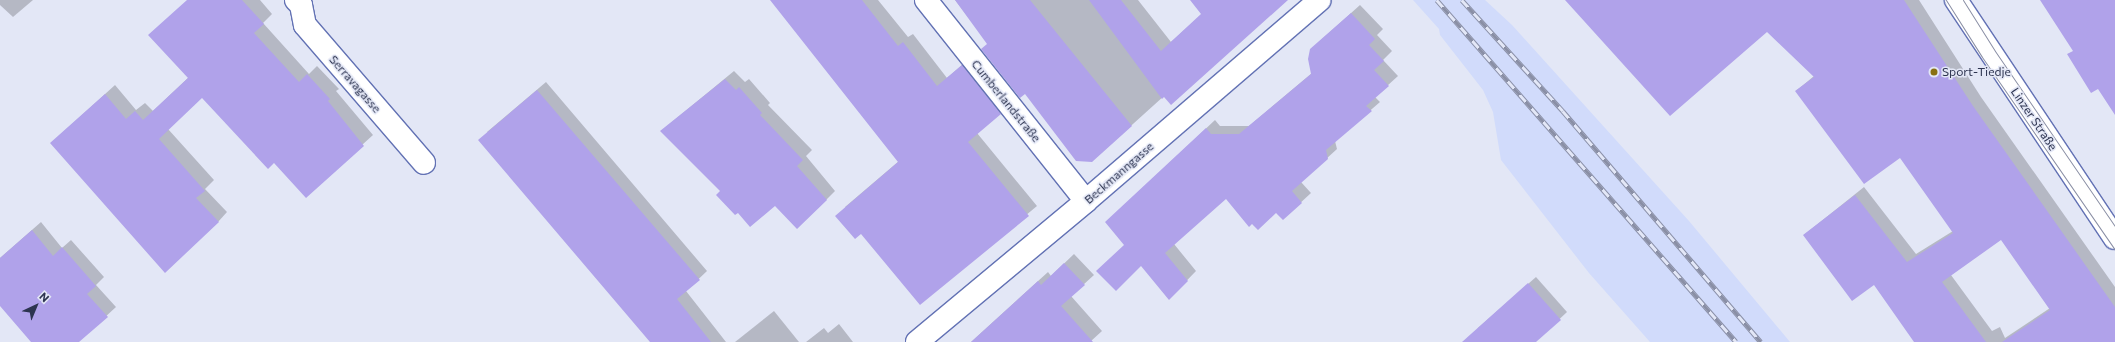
<!DOCTYPE html>
<meta charset="utf-8">
<style>
body{margin:0}
#map{position:relative;width:2115px;height:342px;overflow:hidden;background:#e3e7f6;font-family:Commissioner,sans-serif}
div>[style]{position:absolute}
.built>*{inset:0;background:#d1dbfb}
.shadow>*{inset:0;background:#0003}
.building>*{inset:0;background:#b0a2ea}
.roads{filter:drop-shadow(1px 0 #6372b4) drop-shadow(-1px 0 #6372b4) drop-shadow(0 1px #6372b4) drop-shadow(0 -1px #6372b4)}
.street>*{height:22px;margin:-11px;padding:0 11px;transform-origin:11px;border-radius:11px;background:#fff}
.secondary>*{height:22px;margin:-11px;padding:0 11px;transform-origin:11px;border-radius:11px;background:#fff}
.tram>*{height:1px;margin:-0.5px;padding:0 0.5px;transform-origin:0.5px;border-radius:0.5px;background:#8a8fa5}
.rail>*{height:4.5px;margin-top:-2.25px;transform-origin:0;background:repeating-linear-gradient(90deg,#e3e7f6 0 9px,#8a8fa5 0 18px);box-sizing:border-box;border-block:1px solid #8a8fa5}
.dots>*{width:11px;height:11px;translate:-50% -50%;box-sizing:border-box;border:2px solid #e3e7f6;border-radius:50%}
span{translate:-50% -50%;white-space:nowrap;text-align:center;line-height:1.15;-webkit-text-stroke:3px #e3e7f6;paint-order:stroke}
.poi-label{font-size:12px;color:#2d3450}
.left{translate:0 -50%;text-align:left}
.street-label{font-size:12px;color:#2d3450}
.north{position:absolute;left:16px;top:286px;width:40px;height:40px;-webkit-text-stroke:3px #e3e7f6;paint-order:stroke;rotate:44deg;font-size:11px;font-weight:700;line-height:16px;text-align:center;color:#2d3450}
.north::after{content:'';display:block;margin:auto;width:14px;height:18px;background:#2d3450;clip-path:polygon(50% 0,100% 100%,50% 72%,0 100%)}
</style>
<div id="map">
<div class="built">
<i style="clip-path:polygon(1413px 0,1485px 0,1512px 25px,1689px 221px,1790px 342px,1650px 342px,1589px 273px,1501px 160px,1493px 112px,1483px 90px,1440px 35px,1439px 29px)"></i>
</div>
<div class="shadow">
<i style="clip-path:polygon(0 0,33px 0,13px 17px,0 5px)"></i>
<i style="clip-path:polygon(188px 0,260px 0,272px 14px,263px 23px,309px 74px,317px 66px,339px 89px,336px 91px,373px 135px,306px 196px,274px 162px,202px 97px,168px 129px,214px 180px,205px 189px,227px 212px,218px 222px,61px 134px,115px 85px,136px 110px,145px 103px,153px 111px,189px 77px)"></i>
<i style="clip-path:polygon(790px 0,878px 0,908px 37px,913px 34px,947px 78px,971px 57px,1009px 105px,977px 133px,1037px 206px,920px 304px,845px 207px,899px 161px)"></i>
<i style="clip-path:polygon(955px 0,1138px 0,1171px 42px,1202px 14px,1191px 0,1287px 0,1164px 96px,1092px 161px,988px 43px)"></i>
<i style="clip-path:polygon(evenodd,1566px 0,1919px 0,1981px 97px,2115px 287px,2115px 342px,1916px 342px,1874px 284px,1804px 235px,1864px 187px,1916px 254px,1953px 231px,1900px 156px,1796px 91px,1814px 76px,1767px 31px,1566px 0,2001px 238px,2050px 308px,2005px 338px,2000px 327px,1992px 331px,1951px 275px,2001px 238px)"></i>
<i style="clip-path:polygon(1360px 5px,1383px 29px,1377px 35px,1392px 51px,1383px 60px,1398px 76px,1375px 97px,1380px 102px,1335px 141px,1337px 149px,1301px 182px,1311px 193px,1283px 219px,1276px 212px,1226px 197px,1174px 244px,1196px 271px,1169px 299px,1125px 245px,1116px 213px,1215px 120px,1220px 126px,1249px 126px,1312px 73px,1321px 40px)"></i>
<i style="clip-path:polygon(734px 71px,745px 82px,749px 79px,770px 103px,768px 105px,812px 150px,806px 156px,835px 191px,826px 200px,775px 204px,721px 191px,661px 131px)"></i>
<i style="clip-path:polygon(546px 82px,707px 271px,686px 291px,726px 342px,675px 342px,487px 132px)"></i>
<i style="clip-path:polygon(41px 222px,62px 248px,71px 240px,104px 277px,96px 285px,116px 307px,78px 342px,32px 342px,0 304px,0 258px)"></i>
<i style="clip-path:polygon(1074px 254px,1094px 275px,1071px 296px,1102px 331px,1090px 342px,971px 342px,1048px 272px,1051px 276px)"></i>
<i style="clip-path:polygon(1536px 277px,1567px 312px,1535px 342px,1477px 342px,1478px 328px)"></i>
<i style="clip-path:polygon(774px 311px,799px 342px,735px 342px)"></i>
<i style="clip-path:polygon(839px 324px,853px 342px,806px 342px,824px 328px,828px 333px)"></i>
</div>
<div class="building">
<i style="clip-path:polygon(187px 0,242px 0,264px 24px,254px 33px,299px 82px,307px 74px,330px 99px,328px 101px,364px 146px,306px 198px,274px 163px,268px 169px,202px 98px,159px 139px,205px 191px,196px 198px,219px 222px,165px 273px,50px 143px,105px 94px,126px 119px,135px 111px,143px 120px,188px 78px,148px 35px)"></i>
<i style="clip-path:polygon(770px 0,862px 0,898px 46px,903px 42px,937px 86px,962px 65px,1001px 114px,968px 142px,1029px 216px,920px 305px,861px 234px,855px 239px,835px 216px,898px 162px)"></i>
<i style="clip-path:polygon(955px 0,1030px 0,1132px 126px,1092px 162px,1076px 161px,1025px 94px,1020px 98px,981px 49px,987px 44px)"></i>
<i style="clip-path:polygon(1089px 0,1121px 0,1161px 51px,1201px 14px,1190px 0,1288px 0,1171px 105px,1164px 97px,1162px 99px)"></i>
<i style="clip-path:polygon(1565px 0,1904px 0,1973px 106px,2115px 307px,2115px 342px,2002px 342px,2050px 310px,2001px 240px,1942px 282px,1986px 342px,1914px 342px,1874px 285px,1852px 301px,1803px 235px,1855px 195px,1907px 262px,1953px 233px,1900px 158px,1864px 184px,1795px 91px,1814px 77px,1767px 32px,1670px 116px)"></i>
<i style="clip-path:polygon(2040px 0,2115px 0,2115px 115px,2098px 89px,2091px 93px,2067px 54px,2073px 51px)"></i>
<i style="clip-path:polygon(1351px 13px,1375px 39px,1369px 45px,1384px 61px,1374px 70px,1389px 86px,1366px 106px,1372px 111px,1326px 150px,1328px 159px,1292px 191px,1302px 203px,1283px 220px,1276px 213px,1258px 230px,1252px 224px,1249px 227px,1226px 199px,1165px 253px,1188px 281px,1169px 300px,1141px 266px,1116px 291px,1096px 271px,1124px 245px,1105px 222px,1206px 128px,1211px 134px,1239px 134px,1311px 74px,1308px 59px,1310px 49px)"></i>
<i style="clip-path:polygon(725px 79px,736px 90px,739px 87px,762px 113px,760px 115px,803px 160px,797px 166px,827px 200px,797px 229px,775px 206px,750px 227px,738px 213px,735px 215px,716px 195px,720px 191px,660px 131px)"></i>
<i style="clip-path:polygon(537px 90px,700px 280px,677px 299px,711px 342px,650px 342px,478px 140px)"></i>
<i style="clip-path:polygon(32px 230px,53px 256px,62px 247px,96px 286px,87px 294px,108px 317px,79px 342px,31px 342px,0 306px,0 258px)"></i>
<i style="clip-path:polygon(1064px 263px,1085px 285px,1061px 306px,1093px 342px,971px 342px,1038px 281px,1041px 285px)"></i>
<i style="clip-path:polygon(1528px 283px,1561px 320px,1536px 342px,1462px 342px)"></i>
</div>
<div class="roads">
<div class="street">
<i style="left:296px;top:0;width:7px;rotate:45deg"></i>
<i style="left:301px;top:5px;width:20px;rotate:79deg"></i>
<i style="left:305px;top:25px;width:182px;rotate:49.2deg"></i>
<i style="left:926px;top:0;width:257px;rotate:51.5deg"></i>
<i style="left:917px;top:342px;width:220px;rotate:-39.8deg"></i>
<i style="left:1086px;top:201px;width:308px;rotate:-40.7deg"></i>
</div>
<div class="secondary">
<i style="left:1956px;top:0;width:286px;rotate:56.3deg"></i>
</div>
</div>
<div class="tram">
<i style="left:1946px;top:0;width:67px;rotate:57.7deg"></i>
<i style="left:1982px;top:57px;width:234px;rotate:55.4deg"></i>
<i style="left:1963px;top:0;width:60px;rotate:57.9deg"></i>
<i style="left:1995px;top:51px;width:212px;rotate:55.6deg"></i>
</div>
<div class="rail">
<i style="left:1437px;top:0;width:454px;rotate:48.8deg"></i>
<i style="left:1462px;top:0;width:150px;rotate:47.7deg"></i>
<i style="left:1563px;top:111px;width:304px;rotate:49.4deg"></i>
</div>
<div class="dots">
<i style="left:1934px;top:72px;background:#897012"></i>
</div>
<div class="poi-label">
<span class="left" style="left:1942px;top:72px">Sport-Tiedje</span>
</div>
<div class="street-label">
<span style="left:355px;top:84px;rotate:49deg">Serravagasse</span>
<span style="left:1006px;top:101px;rotate:51deg">Cumberlandstraße</span>
<span style="left:2034px;top:119px;rotate:56deg">Linzer Straße</span>
<span style="left:1119px;top:173px;rotate:-41deg">Beckmanngasse</span>
</div>
<div class="north">N</div>
</div>
